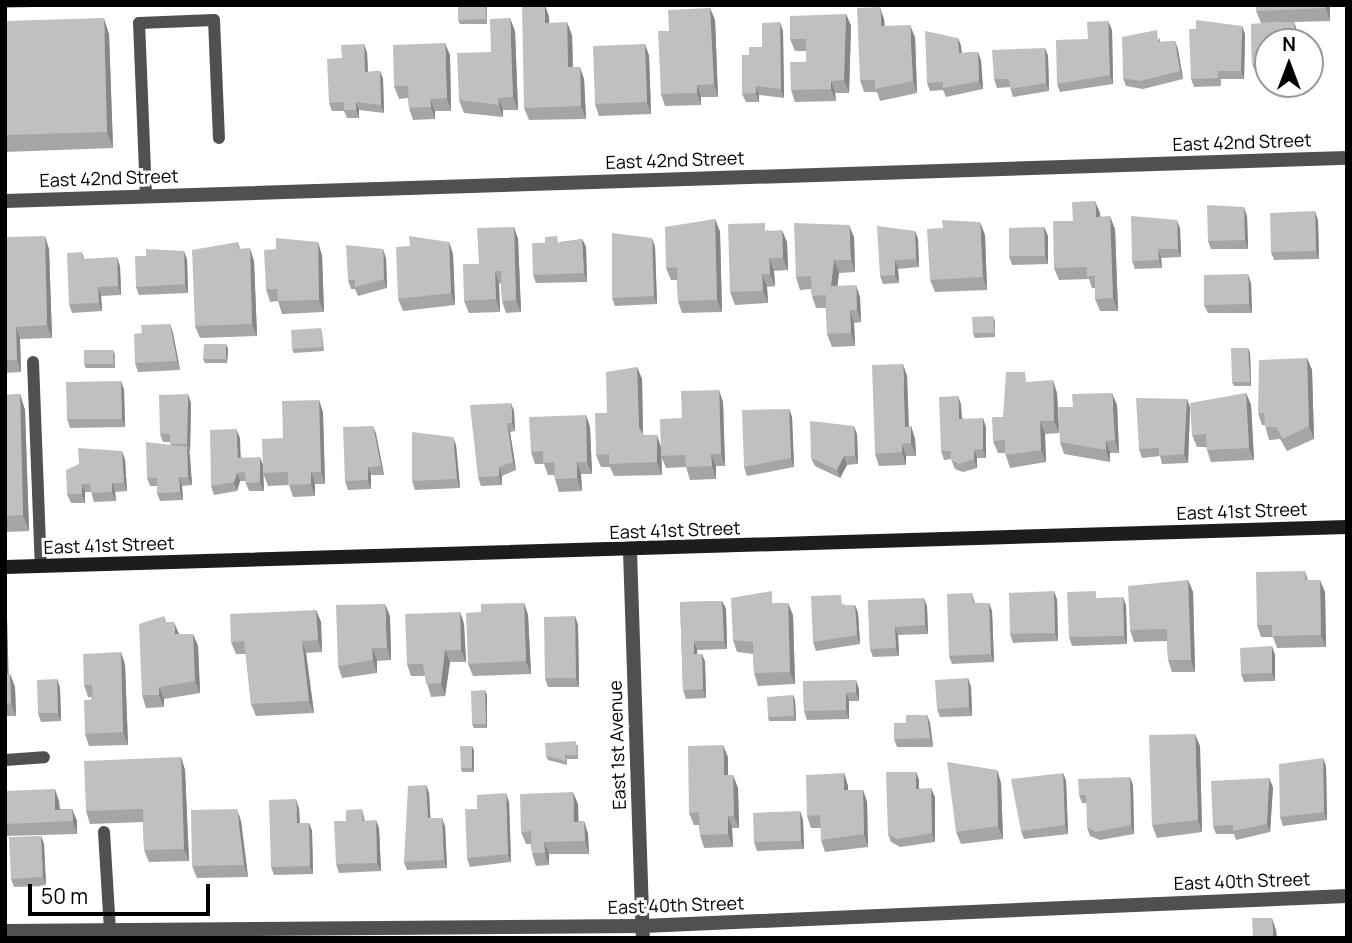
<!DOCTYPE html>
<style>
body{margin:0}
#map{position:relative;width:1352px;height:943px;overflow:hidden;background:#fff;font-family:Manrope,sans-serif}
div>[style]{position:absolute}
.lane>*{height:12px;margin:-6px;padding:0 6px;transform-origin:6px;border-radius:6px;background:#505050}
.street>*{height:14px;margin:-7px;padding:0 7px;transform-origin:7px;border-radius:7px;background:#505050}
.secondary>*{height:14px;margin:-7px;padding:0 7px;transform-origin:7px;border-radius:7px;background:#1d1d1d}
.wall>*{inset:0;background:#a5a5a5}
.shaded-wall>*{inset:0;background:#868686}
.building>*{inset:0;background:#c0c0c0}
span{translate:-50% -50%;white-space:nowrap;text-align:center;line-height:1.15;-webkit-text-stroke:6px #fff;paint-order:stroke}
.street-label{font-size:18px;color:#000}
.frame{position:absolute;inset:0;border:7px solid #000;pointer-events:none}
.north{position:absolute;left:1254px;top:28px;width:70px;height:70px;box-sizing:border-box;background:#fff;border:2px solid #999;border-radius:50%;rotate:0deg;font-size:19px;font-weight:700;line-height:28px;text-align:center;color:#000}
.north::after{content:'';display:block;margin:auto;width:24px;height:32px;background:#000;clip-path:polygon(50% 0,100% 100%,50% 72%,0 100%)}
.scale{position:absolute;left:28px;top:884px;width:182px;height:32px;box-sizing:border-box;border:4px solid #000;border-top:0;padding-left:9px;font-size:21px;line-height:24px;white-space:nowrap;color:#000;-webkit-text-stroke:5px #fff;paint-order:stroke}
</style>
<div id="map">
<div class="lane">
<i style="left:146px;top:196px;width:173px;rotate:-92.3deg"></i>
<i style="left:139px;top:23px;width:75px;rotate:-2.3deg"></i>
<i style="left:214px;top:20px;width:118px;rotate:87.6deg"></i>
<i style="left:33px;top:362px;width:204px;rotate:87.8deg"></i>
<i style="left:5px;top:760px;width:39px;rotate:-4deg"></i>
<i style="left:104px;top:832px;width:99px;rotate:86.5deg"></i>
</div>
<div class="street">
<i style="left:5px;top:201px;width:1343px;rotate:-1.84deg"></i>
<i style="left:630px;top:551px;width:387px;rotate:88.1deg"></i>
<i style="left:5px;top:931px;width:638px;rotate:-0.45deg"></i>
<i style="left:643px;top:926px;width:705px;rotate:-2.44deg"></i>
</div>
<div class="secondary">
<i style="left:5px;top:567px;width:1343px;rotate:-1.71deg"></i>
</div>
<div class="wall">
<i style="clip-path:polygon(5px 5px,65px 5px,65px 6px,5px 8px)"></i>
<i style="clip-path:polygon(458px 5px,487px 5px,487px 24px,460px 24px,458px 20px)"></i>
<i style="clip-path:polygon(545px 5px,549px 17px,549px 23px,572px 35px,573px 67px,584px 79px,586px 119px,529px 120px,524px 108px)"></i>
<i style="clip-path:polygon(1256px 5px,1330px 5px,1330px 21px,1261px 23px,1256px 11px)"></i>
<i style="clip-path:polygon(710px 8px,715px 20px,718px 97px,701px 97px,701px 105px,665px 106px,661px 94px,669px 31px)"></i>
<i style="clip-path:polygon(846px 14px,851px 26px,849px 93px,835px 93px,836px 101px,795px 102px,791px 90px,806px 62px,806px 51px,795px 51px,790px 39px)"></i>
<i style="clip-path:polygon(884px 19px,885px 26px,915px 37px,917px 93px,880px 101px,877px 92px,864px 92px,860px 80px)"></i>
<i style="clip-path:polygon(5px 21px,109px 34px,113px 148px,5px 152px)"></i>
<i style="clip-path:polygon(1294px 22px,1297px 31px,1298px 36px,1311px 36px,1314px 44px,1315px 77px,1310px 76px,1310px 42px,1268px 42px,1268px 80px,1266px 75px,1256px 73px,1252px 64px,1251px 24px)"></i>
<i style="clip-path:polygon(1112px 30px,1113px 84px,1060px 92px,1057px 84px,1088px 39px)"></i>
<i style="clip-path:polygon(515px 31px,518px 110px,503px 110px,503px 117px,464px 113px,459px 100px,491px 52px)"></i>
<i style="clip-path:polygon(783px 31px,784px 98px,759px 95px,759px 102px,746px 102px,742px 94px,749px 55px,762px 47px)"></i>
<i style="clip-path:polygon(1245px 34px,1244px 79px,1221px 79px,1221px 86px,1194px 87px,1191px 79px)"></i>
<i style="clip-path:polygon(958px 38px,961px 46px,962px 53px,978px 52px,981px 61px,983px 89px,946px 97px,943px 90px,930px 91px,927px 83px)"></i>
<i style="clip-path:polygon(1160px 38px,1160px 42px,1175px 41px,1178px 50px,1183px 79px,1143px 89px,1126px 86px,1123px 78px)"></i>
<i style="clip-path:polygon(645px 44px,649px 56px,651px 114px,599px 116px,595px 104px)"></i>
<i style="clip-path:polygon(1045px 48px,1048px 56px,1049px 91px,1013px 97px,1010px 87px,997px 88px,994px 79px)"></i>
<i style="clip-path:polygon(367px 52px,368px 72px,380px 71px,383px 79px,384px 113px,359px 110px,359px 118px,347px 118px,344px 111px,332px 111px,329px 103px,342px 58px)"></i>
<i style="clip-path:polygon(450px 55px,451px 111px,435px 111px,435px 119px,413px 120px,409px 108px,408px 98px,399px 99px,394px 86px)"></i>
<i style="clip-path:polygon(1100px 213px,1100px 216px,1115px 229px,1118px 311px,1100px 311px,1095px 299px,1095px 288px,1092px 288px,1089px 279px,1059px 280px,1054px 268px,1073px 221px)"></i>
<i style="clip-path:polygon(1247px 216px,1248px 249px,1211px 249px,1208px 241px)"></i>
<i style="clip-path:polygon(715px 219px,720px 232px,722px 312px,682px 313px,678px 301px,677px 280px,671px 280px,666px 268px)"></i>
<i style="clip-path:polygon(1318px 220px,1319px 259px,1274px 260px,1271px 252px)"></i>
<i style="clip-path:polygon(514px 227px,518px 239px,521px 312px,506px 313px,502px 301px,501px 283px,499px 284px,500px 312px,469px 313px,464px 301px)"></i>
<i style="clip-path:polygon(1044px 227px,1048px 236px,1048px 264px,1012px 265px,1009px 256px)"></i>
<i style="clip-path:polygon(1180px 228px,1181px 257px,1161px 258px,1162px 268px,1135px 269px,1132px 261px)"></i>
<i style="clip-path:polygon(767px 230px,787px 242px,788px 270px,774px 271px,775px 286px,767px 287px,768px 303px,735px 305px,730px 292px)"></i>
<i style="clip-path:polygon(915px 231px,918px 239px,919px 267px,898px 269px,899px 283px,883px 284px,880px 276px)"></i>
<i style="clip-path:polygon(985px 235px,987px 290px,935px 292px,930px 280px)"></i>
<i style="clip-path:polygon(5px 237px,49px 249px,52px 338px,20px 339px,21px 372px,5px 373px)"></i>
<i style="clip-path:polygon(854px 237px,855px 272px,839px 273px,837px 285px,860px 297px,861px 322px,854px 323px,855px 346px,832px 347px,827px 334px,826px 308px,816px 308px,812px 296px,811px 289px,800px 290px,796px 277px)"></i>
<i style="clip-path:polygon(582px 239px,586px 247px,587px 282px,536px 283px,533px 275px,560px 242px)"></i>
<i style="clip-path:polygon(238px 242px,240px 249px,254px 261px,257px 336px,200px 338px,195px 326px)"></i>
<i style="clip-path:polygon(449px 242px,453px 254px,455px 305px,403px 311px,398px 299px)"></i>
<i style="clip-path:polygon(655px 247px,657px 304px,615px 306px,612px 298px)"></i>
<i style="clip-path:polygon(82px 252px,84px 259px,120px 266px,121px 295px,101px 296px,102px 311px,72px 313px,69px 304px)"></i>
<i style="clip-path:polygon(322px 255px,324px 312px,282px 314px,278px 301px,270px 302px,266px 289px)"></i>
<i style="clip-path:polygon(146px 256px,187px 259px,188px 293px,139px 295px,136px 287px)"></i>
<i style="clip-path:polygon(386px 258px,387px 288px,358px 296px,355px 289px,351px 289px,348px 280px)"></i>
<i style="clip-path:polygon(1251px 283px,1252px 313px,1208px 313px,1204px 305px)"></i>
<i style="clip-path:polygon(993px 316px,995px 321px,995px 337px,975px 338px,973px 333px)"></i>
<i style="clip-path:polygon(170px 324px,173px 333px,180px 370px,138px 372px,135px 363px,142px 333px)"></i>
<i style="clip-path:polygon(321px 328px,322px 333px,324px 351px,294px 353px,292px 349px)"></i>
<i style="clip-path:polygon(228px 349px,227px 363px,205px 363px,203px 359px)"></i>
<i style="clip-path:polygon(113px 350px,115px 354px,115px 368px,86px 368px,84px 364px)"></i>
<i style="clip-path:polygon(1250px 352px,1251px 386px,1234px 386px,1232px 382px)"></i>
<i style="clip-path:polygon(1307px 358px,1312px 370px,1314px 439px,1287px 451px,1280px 439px,1269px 440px,1265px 425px,1262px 425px,1258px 413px)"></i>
<i style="clip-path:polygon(637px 367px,642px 379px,643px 434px,661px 447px,662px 475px,614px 476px,610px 467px,601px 467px,596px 455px,607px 413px)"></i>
<i style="clip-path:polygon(907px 376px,909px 426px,911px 426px,915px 439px,916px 456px,906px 456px,906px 465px,879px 466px,875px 454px)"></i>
<i style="clip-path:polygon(121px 381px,124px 390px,125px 427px,70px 428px,67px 419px)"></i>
<i style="clip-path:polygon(1029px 382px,1057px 393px,1059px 433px,1045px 434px,1046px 462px,1010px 468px,1005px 453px,998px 453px,993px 441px)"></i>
<i style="clip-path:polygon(5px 390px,7px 395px,20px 394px,25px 410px,29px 531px,5px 532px)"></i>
<i style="clip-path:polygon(1246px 393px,1251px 405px,1254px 460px,1211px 462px,1206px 447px,1197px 447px,1192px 435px)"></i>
<i style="clip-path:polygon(1187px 399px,1190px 408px,1188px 463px,1162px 464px,1160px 456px,1142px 458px,1139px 449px)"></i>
<i style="clip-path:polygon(319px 400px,323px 413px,325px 484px,315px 484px,315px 496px,293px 497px,289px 485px,268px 486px,263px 473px,264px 491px,249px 491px,245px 481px,240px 481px,237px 491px,214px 495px,211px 486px,240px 438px,240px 457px,263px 465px,283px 438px)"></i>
<i style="clip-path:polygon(723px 402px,725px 466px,716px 466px,716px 479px,690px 480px,686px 467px,666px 468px,661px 456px,682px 418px)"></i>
<i style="clip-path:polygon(191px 403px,190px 452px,189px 452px,192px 485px,182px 486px,183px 500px,160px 501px,157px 493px,157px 486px,150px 486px,147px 478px,171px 445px,170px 442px,163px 442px,160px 434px)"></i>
<i style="clip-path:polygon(961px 404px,962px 418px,986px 427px,986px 458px,977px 458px,977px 468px,963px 472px,955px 469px,951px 459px,944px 460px,941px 451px)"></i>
<i style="clip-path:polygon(1117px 405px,1119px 453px,1110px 453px,1110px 462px,1064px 454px,1060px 442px)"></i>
<i style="clip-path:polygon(789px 409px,792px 417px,794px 467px,747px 476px,744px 467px)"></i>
<i style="clip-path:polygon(514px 411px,515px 431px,510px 432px,516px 470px,502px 476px,502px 485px,481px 486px,478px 477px)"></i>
<i style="clip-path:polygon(586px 415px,590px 427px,592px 474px,581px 474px,582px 491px,559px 492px,555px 479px,554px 475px,548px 475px,544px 464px,535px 464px,531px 452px)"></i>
<i style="clip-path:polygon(373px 426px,376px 434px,384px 475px,371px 475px,371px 489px,348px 490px,345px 481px)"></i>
<i style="clip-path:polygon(857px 434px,858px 464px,847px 465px,840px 478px,815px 466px,811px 458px)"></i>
<i style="clip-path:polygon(456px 445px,460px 488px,415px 490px,412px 481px)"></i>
<i style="clip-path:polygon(122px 451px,125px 460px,127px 491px,115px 492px,116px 501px,94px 502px,91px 492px,85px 492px,85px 503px,71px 503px,67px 494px,79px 464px)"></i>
<i style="clip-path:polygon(1305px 571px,1308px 580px,1325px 592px,1326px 647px,1277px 648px,1273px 637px,1261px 637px,1257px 625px)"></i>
<i style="clip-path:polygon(1188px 580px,1193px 592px,1195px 672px,1172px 672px,1168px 660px,1167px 641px,1134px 642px,1130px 630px)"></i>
<i style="clip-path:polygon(1054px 591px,1057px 600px,1058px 641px,1013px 643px,1010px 634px)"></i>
<i style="clip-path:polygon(972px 593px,975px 603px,989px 603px,992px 611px,994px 662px,952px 664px,949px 656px)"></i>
<i style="clip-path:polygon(1098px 598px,1126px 605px,1127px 644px,1072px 646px,1069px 637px)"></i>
<i style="clip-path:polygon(868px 600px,927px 606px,928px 634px,898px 635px,899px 656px,873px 657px,870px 649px)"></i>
<i style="clip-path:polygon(722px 601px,726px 609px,727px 649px,697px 650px,697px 654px,702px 654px,705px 662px,706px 698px,686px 699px,683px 690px,680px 602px)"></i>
<i style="clip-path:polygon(524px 603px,528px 615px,531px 674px,473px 676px,468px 664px,481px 612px)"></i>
<i style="clip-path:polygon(776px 603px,793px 615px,795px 684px,758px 686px,754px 673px,753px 654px,737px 652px,733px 640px)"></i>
<i style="clip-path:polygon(844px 603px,844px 605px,855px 605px,858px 613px,860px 644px,816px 651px,813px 642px)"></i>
<i style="clip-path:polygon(316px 610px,321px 622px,322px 652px,306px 653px,314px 713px,256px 716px,251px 704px,246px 654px,236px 654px,231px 642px)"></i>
<i style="clip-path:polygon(460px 612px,464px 624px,466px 662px,450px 662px,445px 696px,431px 697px,425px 676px,411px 676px,407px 664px)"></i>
<i style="clip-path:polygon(5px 614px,7px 617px,8px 674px,10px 674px,15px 687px,16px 716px,5px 716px)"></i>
<i style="clip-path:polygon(164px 616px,166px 622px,179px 634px,193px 634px,198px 646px,200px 693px,164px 699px,164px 707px,146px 708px,142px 695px)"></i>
<i style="clip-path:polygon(390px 616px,391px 660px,377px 661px,377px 673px,342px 678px,338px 666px)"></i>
<i style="clip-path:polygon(575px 616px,578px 625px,579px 687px,548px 687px,545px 678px)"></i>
<i style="clip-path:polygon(121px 652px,125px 665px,128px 745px,89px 746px,85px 734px,92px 697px,88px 697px,84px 685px)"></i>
<i style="clip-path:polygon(1275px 655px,1275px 681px,1244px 682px,1241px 674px)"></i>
<i style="clip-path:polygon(968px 678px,971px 687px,972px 716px,940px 717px,937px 709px)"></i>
<i style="clip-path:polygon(57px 679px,60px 688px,61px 721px,41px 722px,38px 713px)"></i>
<i style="clip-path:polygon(803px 681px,859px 689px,859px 701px,849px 701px,849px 719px,807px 720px,804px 711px)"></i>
<i style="clip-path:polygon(487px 695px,487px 728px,474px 728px,472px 724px)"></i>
<i style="clip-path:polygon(793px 695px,795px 700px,796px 721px,769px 721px,768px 717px)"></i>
<i style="clip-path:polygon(927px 715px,930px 723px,933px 747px,897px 747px,894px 739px,906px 723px)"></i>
<i style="clip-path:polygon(578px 745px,578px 759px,567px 759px,567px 765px,548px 760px,546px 756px)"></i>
<i style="clip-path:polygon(1200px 746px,1202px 832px,1157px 838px,1152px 825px)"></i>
<i style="clip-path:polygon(474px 750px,474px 772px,462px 772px,461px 768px)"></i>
<i style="clip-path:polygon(181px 757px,185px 770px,189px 861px,149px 862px,144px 850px,143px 822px,90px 824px,86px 811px)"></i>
<i style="clip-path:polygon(728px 757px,728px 775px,738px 788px,739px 828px,732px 828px,733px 847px,704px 848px,700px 835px,699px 825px,694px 825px,689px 813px)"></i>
<i style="clip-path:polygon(1326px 766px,1327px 820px,1283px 826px,1280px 817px)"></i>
<i style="clip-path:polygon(997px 770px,1001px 783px,1003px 839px,961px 844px,956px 832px)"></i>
<i style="clip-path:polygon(916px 772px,919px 780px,919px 788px,935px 797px,935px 842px,900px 847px,891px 842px,888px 834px)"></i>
<i style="clip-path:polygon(844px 773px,848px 786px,848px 790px,863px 790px,867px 802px,868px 847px,825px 852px,821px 840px,821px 828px,811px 828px,807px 816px)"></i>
<i style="clip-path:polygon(1063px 773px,1066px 781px,1068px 834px,1024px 839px,1021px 831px)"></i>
<i style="clip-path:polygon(426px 785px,429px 793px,430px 818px,445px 826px,447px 868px,407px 870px,404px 862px)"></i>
<i style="clip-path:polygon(1133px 785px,1134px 834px,1100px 840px,1090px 836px,1087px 827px,1087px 803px,1082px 803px,1079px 795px)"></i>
<i style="clip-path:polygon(1273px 787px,1270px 832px,1236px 840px,1234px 834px,1216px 834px,1213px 826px)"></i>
<i style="clip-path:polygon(5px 791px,59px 801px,60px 809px,72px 809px,77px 821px,77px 834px,5px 836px)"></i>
<i style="clip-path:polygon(509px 802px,511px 862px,470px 867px,467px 858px,477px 809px)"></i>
<i style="clip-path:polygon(578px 804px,578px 821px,584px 821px,588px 834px,589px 854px,549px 854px,549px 865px,536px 866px,532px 853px,531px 844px,526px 844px,521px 832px)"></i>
<i style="clip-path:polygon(299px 808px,300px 823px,309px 823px,312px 831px,313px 874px,274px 875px,271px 867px)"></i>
<i style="clip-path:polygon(362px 809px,365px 821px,379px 828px,381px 871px,339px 873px,336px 864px,346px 821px)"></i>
<i style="clip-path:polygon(800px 811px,803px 820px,804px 849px,757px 851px,754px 842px)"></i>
<i style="clip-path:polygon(241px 821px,248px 877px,197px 878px,192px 866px)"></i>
<i style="clip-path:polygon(41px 836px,44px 844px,46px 886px,14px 887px,11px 879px)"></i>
</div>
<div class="shaded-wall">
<i style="clip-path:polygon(545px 5px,549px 17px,550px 36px,545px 23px)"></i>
<i style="clip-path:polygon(1326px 5px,1330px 5px,1330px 21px,1326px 8px)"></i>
<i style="clip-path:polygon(880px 7px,884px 19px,885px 38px,881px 26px)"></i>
<i style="clip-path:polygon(710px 8px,715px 20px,718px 97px,714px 84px)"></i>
<i style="clip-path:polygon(846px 14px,851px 26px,849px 93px,844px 80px)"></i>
<i style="clip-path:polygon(104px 18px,109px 34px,113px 148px,107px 132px)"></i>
<i style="clip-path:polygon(510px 18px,515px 31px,518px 110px,513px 97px)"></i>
<i style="clip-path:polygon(1108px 21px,1112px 30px,1113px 84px,1110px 75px)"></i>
<i style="clip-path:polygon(567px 22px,572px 35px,573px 79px,568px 67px)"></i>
<i style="clip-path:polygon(780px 22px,783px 31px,784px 98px,781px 89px)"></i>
<i style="clip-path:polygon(1294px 22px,1297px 31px,1298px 42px,1295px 36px)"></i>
<i style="clip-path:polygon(910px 25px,915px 37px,917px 93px,913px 81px)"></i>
<i style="clip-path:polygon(1242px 26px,1245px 34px,1244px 79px,1241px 71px)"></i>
<i style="clip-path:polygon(1311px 36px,1314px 44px,1315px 77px,1312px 68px)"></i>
<i style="clip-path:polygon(958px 38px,961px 46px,962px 61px,959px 53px)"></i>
<i style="clip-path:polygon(1175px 41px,1178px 50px,1183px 79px,1180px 71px)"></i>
<i style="clip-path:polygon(445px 43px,450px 55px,451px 111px,447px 98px)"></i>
<i style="clip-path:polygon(364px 44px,367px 52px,368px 80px,365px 72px)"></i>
<i style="clip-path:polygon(645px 44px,649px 56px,651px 114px,647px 102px)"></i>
<i style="clip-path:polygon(1045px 48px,1048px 56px,1049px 91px,1046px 83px)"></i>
<i style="clip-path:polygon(978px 52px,981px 61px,983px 89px,979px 81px)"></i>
<i style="clip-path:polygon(580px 67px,584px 79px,586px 119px,581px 106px)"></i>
<i style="clip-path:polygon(380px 71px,383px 79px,384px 113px,381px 105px)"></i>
<i style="clip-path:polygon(831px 81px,835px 93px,836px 101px,831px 89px)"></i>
<i style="clip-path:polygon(697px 85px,701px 97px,701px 105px,697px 93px)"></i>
<i style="clip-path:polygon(756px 86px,759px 95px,759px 102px,756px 93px)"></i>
<i style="clip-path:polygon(498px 98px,503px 110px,503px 117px,499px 105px)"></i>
<i style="clip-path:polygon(430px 99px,435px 111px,435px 119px,431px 107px)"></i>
<i style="clip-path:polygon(356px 102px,359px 110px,359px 118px,356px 110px)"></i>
<i style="clip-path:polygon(1095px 201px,1100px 213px,1100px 229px,1096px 217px)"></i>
<i style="clip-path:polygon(1244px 207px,1247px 216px,1248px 249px,1245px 240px)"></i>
<i style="clip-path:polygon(1315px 211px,1318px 220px,1319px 259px,1316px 251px)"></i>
<i style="clip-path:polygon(1110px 216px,1115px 229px,1118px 311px,1113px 298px)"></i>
<i style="clip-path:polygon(715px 219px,720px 232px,722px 312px,717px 300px)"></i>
<i style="clip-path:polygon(1177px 220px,1180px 228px,1181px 257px,1178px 249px)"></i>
<i style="clip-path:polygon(980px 222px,985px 235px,987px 290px,983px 277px)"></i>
<i style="clip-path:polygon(849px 225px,854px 237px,855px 272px,851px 260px)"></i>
<i style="clip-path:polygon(514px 227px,518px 239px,521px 312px,516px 300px)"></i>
<i style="clip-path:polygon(1044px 227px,1048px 236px,1048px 264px,1045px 256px)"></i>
<i style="clip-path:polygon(782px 230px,787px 242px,788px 270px,783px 258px)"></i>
<i style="clip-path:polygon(915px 231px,918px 239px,919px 267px,916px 259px)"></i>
<i style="clip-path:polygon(45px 236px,49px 249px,52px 338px,47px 325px)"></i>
<i style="clip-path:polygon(652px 238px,655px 247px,657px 304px,654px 296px)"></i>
<i style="clip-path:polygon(582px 239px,586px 247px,587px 282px,584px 273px)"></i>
<i style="clip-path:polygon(318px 242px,322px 255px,324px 312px,319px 300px)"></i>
<i style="clip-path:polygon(449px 242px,453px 254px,455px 305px,451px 293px)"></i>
<i style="clip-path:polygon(250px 248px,254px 261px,257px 336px,252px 324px)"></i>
<i style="clip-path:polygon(383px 249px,386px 258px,387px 288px,384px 279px)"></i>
<i style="clip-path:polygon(1158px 249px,1161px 258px,1162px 268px,1159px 260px)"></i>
<i style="clip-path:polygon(184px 251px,187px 259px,188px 293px,185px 284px)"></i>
<i style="clip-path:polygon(117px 257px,120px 266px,121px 295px,118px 286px)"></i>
<i style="clip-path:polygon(769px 258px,774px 271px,775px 286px,770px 274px)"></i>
<i style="clip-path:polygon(834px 260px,839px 273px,836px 298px,831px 286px)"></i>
<i style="clip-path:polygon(895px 260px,898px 269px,899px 283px,895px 275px)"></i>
<i style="clip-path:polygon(495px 271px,499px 284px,500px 312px,496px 299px)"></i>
<i style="clip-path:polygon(762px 274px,767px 287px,768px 303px,763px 291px)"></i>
<i style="clip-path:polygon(1248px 274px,1251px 283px,1252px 313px,1249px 304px)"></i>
<i style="clip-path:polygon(856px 285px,860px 297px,861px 322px,857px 310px)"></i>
<i style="clip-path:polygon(98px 287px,101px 296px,102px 311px,99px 303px)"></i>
<i style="clip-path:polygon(850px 310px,854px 323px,855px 346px,851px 333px)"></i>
<i style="clip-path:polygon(170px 324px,173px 333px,180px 370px,177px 361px)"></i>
<i style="clip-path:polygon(16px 327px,20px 339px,21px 372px,17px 360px)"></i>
<i style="clip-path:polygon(226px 344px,228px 349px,227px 363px,226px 359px)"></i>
<i style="clip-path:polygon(1248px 348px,1250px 352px,1251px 386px,1250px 382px)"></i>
<i style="clip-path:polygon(1307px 358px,1312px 370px,1314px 439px,1309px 426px)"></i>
<i style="clip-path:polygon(903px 364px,907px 376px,909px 439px,905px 427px)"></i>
<i style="clip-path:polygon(637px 367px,642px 379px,643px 440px,639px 428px)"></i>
<i style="clip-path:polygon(1053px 380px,1057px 393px,1059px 433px,1054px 421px)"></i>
<i style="clip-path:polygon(121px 381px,124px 390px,125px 427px,122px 419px)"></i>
<i style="clip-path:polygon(719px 390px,723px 402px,725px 466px,721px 454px)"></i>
<i style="clip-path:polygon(1112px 393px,1117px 405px,1119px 453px,1115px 440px)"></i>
<i style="clip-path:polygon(1246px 393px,1251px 405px,1254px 460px,1249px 448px)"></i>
<i style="clip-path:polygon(20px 394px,25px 410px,29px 531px,23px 515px)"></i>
<i style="clip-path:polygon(188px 394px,191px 403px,190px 452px,187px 444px)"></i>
<i style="clip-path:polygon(958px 396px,961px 404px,962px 427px,959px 419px)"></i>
<i style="clip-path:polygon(1187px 399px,1190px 408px,1188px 463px,1184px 454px)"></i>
<i style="clip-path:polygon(319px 400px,323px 413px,325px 484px,321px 472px)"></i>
<i style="clip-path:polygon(511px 403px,514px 411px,515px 431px,512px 423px)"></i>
<i style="clip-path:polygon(789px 409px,792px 417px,794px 467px,791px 458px)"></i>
<i style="clip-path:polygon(586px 415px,590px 427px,592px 474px,587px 462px)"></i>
<i style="clip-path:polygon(983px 418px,986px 427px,986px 458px,983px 449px)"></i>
<i style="clip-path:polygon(1040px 421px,1045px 434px,1046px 462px,1041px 450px)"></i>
<i style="clip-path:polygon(507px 423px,510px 432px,516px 470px,513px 462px)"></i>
<i style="clip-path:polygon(373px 426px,376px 434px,384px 475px,381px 466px)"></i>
<i style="clip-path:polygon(854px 426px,857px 434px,858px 464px,855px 456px)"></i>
<i style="clip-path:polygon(911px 426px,915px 439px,916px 456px,911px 443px)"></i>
<i style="clip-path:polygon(236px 429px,240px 438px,241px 466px,238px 458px)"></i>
<i style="clip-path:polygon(657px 435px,661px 447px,662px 475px,657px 462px)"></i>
<i style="clip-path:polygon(453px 437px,456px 445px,460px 488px,457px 479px)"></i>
<i style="clip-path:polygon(1106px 441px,1110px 453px,1110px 462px,1106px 450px)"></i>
<i style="clip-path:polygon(902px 444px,906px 456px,906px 465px,902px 452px)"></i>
<i style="clip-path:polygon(187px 447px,190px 455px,192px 485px,188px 477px)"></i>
<i style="clip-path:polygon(974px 450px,977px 458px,977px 468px,974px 459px)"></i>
<i style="clip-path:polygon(122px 451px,125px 460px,127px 491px,124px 483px)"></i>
<i style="clip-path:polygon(711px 454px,716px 466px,716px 479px,712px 466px)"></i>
<i style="clip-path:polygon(844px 456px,847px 465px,840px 478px,837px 470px)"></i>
<i style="clip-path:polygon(260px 457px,263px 465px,264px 491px,260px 482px)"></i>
<i style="clip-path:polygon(577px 462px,581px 474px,582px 491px,577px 478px)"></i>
<i style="clip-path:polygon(368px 467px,371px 475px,371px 489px,368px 480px)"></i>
<i style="clip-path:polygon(499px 467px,502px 476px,502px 485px,499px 476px)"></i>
<i style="clip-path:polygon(311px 472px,315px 484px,315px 496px,311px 484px)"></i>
<i style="clip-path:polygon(237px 473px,240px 481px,237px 491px,234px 482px)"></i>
<i style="clip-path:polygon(179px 477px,182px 486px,183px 500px,180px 492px)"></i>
<i style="clip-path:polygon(112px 483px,115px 492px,116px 501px,112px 492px)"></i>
<i style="clip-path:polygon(82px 484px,85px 492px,85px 503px,82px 494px)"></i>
<i style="clip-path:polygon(1188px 580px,1193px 592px,1195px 672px,1191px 660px)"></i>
<i style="clip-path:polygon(1320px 580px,1325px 592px,1326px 647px,1321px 635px)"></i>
<i style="clip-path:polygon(1054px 591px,1057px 600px,1058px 641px,1055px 633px)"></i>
<i style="clip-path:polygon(1123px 597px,1126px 605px,1127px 644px,1124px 636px)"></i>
<i style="clip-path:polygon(924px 598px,927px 606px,928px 634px,925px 625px)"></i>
<i style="clip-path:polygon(722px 601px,726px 609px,727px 649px,724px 641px)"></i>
<i style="clip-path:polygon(524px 603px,528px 615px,531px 674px,526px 661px)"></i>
<i style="clip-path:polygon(788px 603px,793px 615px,795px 684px,790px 672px)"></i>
<i style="clip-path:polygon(989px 603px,992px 611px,994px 662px,991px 654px)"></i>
<i style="clip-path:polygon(385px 604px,390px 616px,391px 660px,387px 648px)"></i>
<i style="clip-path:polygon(855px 605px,858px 613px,860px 644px,857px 635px)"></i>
<i style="clip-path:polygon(316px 610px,321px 622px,322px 652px,318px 640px)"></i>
<i style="clip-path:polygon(460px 612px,464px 624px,466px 662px,461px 650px)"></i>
<i style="clip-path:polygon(5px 614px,7px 617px,9px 687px,5px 677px)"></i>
<i style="clip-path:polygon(575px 616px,578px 625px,579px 687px,576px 678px)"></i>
<i style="clip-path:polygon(174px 622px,179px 634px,175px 634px)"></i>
<i style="clip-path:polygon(895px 627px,898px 635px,899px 656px,896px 648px)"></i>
<i style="clip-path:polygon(193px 634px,198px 646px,200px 693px,195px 681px)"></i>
<i style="clip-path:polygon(302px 641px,306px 653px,314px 713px,309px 701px)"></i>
<i style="clip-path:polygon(694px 641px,697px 650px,698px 662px,694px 654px)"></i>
<i style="clip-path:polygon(1272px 646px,1275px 655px,1275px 681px,1272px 673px)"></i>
<i style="clip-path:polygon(372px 648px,377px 661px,377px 673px,373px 660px)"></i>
<i style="clip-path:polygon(445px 650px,450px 662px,445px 696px,441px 683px)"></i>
<i style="clip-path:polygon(121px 652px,125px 665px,128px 745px,123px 732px)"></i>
<i style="clip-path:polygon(702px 654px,705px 662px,706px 698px,703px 689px)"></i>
<i style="clip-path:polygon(10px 674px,15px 687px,16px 716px,11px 703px)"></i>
<i style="clip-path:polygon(968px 678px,971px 687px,972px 716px,969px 707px)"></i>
<i style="clip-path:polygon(57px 679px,60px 688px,61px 721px,58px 713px)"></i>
<i style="clip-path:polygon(856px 680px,859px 689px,859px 701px,856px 692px)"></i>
<i style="clip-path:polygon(159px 687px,164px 699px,164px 707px,159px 695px)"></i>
<i style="clip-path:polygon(485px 690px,487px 695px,487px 728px,486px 724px)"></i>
<i style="clip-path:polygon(846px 693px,849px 701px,849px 719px,846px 710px)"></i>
<i style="clip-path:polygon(793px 695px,795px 700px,796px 721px,794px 716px)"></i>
<i style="clip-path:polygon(927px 715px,930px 723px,933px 747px,930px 738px)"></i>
<i style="clip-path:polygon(1195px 734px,1200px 746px,1202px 832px,1198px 820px)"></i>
<i style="clip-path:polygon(723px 745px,728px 757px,728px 788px,724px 775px)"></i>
<i style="clip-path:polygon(472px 746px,474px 750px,474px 772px,472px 768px)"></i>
<i style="clip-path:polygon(181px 757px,185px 770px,189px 861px,184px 849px)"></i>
<i style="clip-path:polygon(1323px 758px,1326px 766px,1327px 820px,1324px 812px)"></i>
<i style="clip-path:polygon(997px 770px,1001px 783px,1003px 839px,998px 826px)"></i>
<i style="clip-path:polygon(916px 772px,919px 780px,919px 797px,916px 789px)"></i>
<i style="clip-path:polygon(844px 773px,848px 786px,848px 803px,844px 790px)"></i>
<i style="clip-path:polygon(1063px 773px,1066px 781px,1068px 834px,1065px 825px)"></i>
<i style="clip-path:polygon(733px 775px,738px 788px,739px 828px,734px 816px)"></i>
<i style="clip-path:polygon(1130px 777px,1133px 785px,1134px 834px,1131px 825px)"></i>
<i style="clip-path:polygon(1269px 778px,1273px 787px,1270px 832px,1267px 824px)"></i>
<i style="clip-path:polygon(426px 785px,429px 793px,431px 827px,428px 818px)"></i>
<i style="clip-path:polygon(931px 788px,935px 797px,935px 842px,932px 833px)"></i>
<i style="clip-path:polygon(55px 789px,59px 801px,60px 822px,55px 810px)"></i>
<i style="clip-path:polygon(863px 790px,867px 802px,868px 847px,864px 834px)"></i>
<i style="clip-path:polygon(573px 792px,578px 804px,579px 834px,574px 822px)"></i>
<i style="clip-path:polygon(506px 793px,509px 802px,511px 862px,508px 854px)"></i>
<i style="clip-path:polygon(296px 799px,299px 808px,300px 831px,297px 823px)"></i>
<i style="clip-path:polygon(72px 809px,77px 821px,77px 834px,73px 821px)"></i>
<i style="clip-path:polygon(237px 809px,241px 821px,248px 877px,244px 865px)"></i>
<i style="clip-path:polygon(800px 811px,803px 820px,804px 849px,801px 841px)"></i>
<i style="clip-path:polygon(728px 816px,732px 828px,733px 847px,728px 834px)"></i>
<i style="clip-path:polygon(442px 818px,445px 826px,447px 868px,444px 860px)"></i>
<i style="clip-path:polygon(376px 820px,379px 828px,381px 871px,377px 863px)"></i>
<i style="clip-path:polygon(584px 821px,588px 834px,589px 854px,585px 841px)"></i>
<i style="clip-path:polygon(309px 823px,312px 831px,313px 874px,310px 866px)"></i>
<i style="clip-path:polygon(41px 836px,44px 844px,46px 886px,43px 877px)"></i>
<i style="clip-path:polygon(544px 842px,549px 854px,549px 865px,545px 853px)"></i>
<i style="clip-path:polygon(1272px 918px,1276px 930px,1277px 938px,1273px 938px)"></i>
</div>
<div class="building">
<i style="clip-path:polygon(458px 5px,485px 5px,486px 19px,458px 20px)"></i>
<i style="clip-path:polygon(522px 5px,545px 5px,545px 23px,567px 22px,568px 67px,580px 67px,581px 106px,524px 108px)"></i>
<i style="clip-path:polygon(1256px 5px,1326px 5px,1326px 8px,1256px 11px)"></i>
<i style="clip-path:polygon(880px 7px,881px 26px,910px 25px,913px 81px,875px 89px,875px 80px,860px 80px,857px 8px)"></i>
<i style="clip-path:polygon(710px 8px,714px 84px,697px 85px,697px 93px,661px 94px,658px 31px,669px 31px,668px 10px)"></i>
<i style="clip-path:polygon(846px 14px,844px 80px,831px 81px,831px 89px,791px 90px,790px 62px,806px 62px,806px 39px,790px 39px,790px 16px)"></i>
<i style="clip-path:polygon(104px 18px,107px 132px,5px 135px,5px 21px)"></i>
<i style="clip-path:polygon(510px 18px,513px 97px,498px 98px,499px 105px,459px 100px,457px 53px,491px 52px,490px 19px)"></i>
<i style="clip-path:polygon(1196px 20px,1242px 26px,1241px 71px,1218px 71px,1218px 78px,1191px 79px,1189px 29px,1196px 29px)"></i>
<i style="clip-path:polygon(1108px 21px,1110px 75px,1057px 84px,1056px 40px,1088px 39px,1087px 22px)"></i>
<i style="clip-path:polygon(780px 22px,781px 89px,756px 86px,756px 93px,742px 94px,742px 55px,749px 55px,749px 47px,762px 47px,762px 23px)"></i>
<i style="clip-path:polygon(1294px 22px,1295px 36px,1311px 36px,1312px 68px,1310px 68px,1310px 42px,1268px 42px,1268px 74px,1266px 74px,1265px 67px,1252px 64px,1251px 24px)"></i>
<i style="clip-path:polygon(1157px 30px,1158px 42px,1175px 41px,1180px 71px,1140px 81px,1123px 78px,1122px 37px)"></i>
<i style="clip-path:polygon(925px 31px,958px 38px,959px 53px,978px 52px,979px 81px,943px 88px,943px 82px,927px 83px)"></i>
<i style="clip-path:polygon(445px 43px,447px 98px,430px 99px,431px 107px,409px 108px,408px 86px,394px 86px,393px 45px)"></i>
<i style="clip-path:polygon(364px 44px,365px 72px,380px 71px,381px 105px,356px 102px,356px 110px,344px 110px,344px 102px,329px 103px,327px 59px,342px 58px,341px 45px)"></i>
<i style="clip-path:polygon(645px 44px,647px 102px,595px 104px,593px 46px)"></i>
<i style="clip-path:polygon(1045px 48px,1046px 83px,1010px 89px,1009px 79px,994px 79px,992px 50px)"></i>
<i style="clip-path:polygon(1095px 201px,1096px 217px,1110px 216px,1113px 298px,1095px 299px,1095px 276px,1087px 276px,1087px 267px,1054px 268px,1053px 221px,1073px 221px,1072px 202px)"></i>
<i style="clip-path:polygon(1207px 205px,1244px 207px,1245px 240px,1208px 241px)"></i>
<i style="clip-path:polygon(1315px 211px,1316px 251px,1271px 252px,1270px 213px)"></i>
<i style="clip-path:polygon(1131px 216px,1177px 220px,1178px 249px,1158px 249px,1159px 260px,1132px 261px)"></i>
<i style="clip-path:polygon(715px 219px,717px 300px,678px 301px,677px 267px,666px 268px,665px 227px)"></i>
<i style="clip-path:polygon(942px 220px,980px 222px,983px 277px,930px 280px,927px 229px,943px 228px)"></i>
<i style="clip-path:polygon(765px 223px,765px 231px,782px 230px,783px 258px,769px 258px,770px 274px,762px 274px,763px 291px,730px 292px,728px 224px)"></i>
<i style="clip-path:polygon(794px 223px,849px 225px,851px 260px,834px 260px,831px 286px,856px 285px,857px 310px,850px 310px,851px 333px,827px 334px,826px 295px,812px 296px,811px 276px,796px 277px)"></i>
<i style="clip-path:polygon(877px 226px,915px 231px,916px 259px,895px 260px,895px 275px,880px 276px)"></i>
<i style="clip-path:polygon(514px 227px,516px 300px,502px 301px,501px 271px,495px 271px,496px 299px,464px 301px,463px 264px,479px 264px,477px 228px)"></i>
<i style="clip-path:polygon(1044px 227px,1045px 256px,1009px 256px,1009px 228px)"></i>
<i style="clip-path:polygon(612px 233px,652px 238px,654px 296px,612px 298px)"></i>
<i style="clip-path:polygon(45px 236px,47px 325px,16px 327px,17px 360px,5px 360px,5px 237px)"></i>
<i style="clip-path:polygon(409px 236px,449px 242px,451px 293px,398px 299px,396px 247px,410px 246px)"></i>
<i style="clip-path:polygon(557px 236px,558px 243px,582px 239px,584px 273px,533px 275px,532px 243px,545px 243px,545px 237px)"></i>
<i style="clip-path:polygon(276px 238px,318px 242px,319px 300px,278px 301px,277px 289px,266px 289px,264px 250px,276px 249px)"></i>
<i style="clip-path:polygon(238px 242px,238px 249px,250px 248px,252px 324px,195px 326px,192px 250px)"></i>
<i style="clip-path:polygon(346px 245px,383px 249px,384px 279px,355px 287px,355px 280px,348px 280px)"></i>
<i style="clip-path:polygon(146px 249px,184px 251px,185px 284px,136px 287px,135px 256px,146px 256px)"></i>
<i style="clip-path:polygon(82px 252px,82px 259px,117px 257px,118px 286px,98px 287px,99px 303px,69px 304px,67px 253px)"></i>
<i style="clip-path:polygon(1248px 274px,1249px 304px,1204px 305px,1204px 275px)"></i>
<i style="clip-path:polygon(993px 316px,994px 333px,973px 333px,972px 317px)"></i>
<i style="clip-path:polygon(170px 324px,177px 361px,135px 363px,134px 334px,142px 333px,141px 325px)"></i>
<i style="clip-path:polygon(321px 328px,322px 347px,292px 349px,291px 330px)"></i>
<i style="clip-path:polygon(204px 344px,226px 344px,226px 359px,203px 359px)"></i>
<i style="clip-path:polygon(1231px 348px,1248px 348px,1250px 382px,1232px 382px)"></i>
<i style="clip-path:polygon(84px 350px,113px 350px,113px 364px,84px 364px)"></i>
<i style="clip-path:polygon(1307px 358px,1309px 426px,1283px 439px,1276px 427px,1265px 427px,1264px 413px,1258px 413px,1259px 360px)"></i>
<i style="clip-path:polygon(903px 364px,905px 427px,911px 426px,911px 443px,902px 444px,902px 452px,875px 454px,872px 365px)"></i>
<i style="clip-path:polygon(637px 367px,639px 428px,644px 435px,657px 435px,657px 462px,609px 464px,609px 454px,596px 455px,595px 413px,607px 413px,606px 372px)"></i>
<i style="clip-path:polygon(1006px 372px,1025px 372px,1026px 382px,1053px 380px,1054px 421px,1040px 421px,1041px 450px,1005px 455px,1005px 440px,993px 441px,992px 417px,1003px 417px)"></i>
<i style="clip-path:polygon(121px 381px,122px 419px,67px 419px,66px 382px)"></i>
<i style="clip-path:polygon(719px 390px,721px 454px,711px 454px,712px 466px,686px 467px,685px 455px,661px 456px,660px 419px,682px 418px,681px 391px)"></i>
<i style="clip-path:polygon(1112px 393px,1115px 440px,1106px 441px,1106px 450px,1060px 442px,1058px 407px,1073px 407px,1072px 394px)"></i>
<i style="clip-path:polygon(1246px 393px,1249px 448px,1207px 450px,1206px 434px,1192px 435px,1190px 403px)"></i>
<i style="clip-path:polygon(20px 394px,23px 515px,5px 516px,5px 395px)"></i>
<i style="clip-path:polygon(188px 394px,187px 444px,170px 444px,170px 434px,160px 434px,159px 395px)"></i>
<i style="clip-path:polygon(958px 396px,959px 419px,983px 418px,983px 449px,974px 450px,974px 459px,959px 464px,951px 460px,951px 451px,941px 451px,939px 397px)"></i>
<i style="clip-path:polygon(1136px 398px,1187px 399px,1184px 454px,1159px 456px,1159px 448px,1139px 449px)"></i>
<i style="clip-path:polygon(319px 400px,321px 472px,311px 472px,311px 484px,288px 485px,288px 472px,263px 473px,262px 439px,283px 438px,282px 401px)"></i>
<i style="clip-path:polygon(511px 403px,512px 423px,507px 423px,513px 462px,499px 467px,499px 476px,478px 477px,470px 405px)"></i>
<i style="clip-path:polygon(789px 409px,791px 458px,744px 467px,742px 410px)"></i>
<i style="clip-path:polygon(586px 415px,587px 462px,577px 462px,577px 478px,555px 479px,554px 462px,543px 463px,543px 451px,531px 452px,529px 417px)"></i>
<i style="clip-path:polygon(810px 421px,854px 426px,855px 456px,844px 456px,837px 470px,811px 458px)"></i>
<i style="clip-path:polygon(373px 426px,381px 466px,368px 467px,368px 480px,345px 481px,343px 427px)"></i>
<i style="clip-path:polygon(236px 429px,238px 458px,260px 457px,260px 482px,246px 483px,245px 472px,237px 473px,234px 482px,211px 486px,210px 430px)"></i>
<i style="clip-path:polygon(412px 432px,453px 437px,457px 479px,412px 481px)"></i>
<i style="clip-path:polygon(146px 442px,187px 447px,188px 477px,179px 477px,180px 492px,157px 493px,157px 478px,147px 478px)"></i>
<i style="clip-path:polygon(78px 448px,122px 451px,124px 483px,112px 483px,112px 492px,91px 493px,90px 484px,82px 484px,82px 494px,67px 494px,66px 470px,79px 464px)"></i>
<i style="clip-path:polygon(1305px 571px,1305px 580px,1320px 580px,1321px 635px,1272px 636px,1272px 625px,1257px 625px,1256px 572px)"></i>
<i style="clip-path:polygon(1188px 580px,1191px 660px,1168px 660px,1167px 629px,1130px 630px,1128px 586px)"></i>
<i style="clip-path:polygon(772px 591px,772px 603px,788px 603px,790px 672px,754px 673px,753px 642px,733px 640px,731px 598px)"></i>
<i style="clip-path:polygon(1054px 591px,1055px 633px,1010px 634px,1009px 593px)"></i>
<i style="clip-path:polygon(1096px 591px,1096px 598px,1123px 597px,1124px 636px,1069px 637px,1067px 592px)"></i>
<i style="clip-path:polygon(972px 593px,973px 603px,989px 603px,991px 654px,949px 656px,947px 594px)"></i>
<i style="clip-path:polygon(841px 595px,842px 605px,855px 605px,857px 635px,813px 642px,811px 596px)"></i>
<i style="clip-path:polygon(924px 598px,925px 625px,895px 627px,896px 648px,870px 649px,868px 600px)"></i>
<i style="clip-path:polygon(722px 601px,724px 641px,694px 641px,694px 654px,702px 654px,703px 689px,683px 690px,680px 602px)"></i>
<i style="clip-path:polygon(524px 603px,526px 661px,468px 664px,466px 613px,481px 612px,481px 604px)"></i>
<i style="clip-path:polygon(385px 604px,387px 648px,372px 648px,373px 660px,338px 666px,336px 605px)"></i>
<i style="clip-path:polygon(316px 610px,318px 640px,302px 641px,309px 701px,251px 704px,244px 641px,231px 642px,230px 614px)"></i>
<i style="clip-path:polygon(460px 612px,461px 650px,445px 650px,441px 683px,426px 684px,423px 664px,407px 664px,405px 614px)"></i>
<i style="clip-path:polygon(164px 616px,164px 622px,174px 622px,175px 634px,193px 634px,195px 681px,159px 687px,159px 695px,142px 695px,139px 624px)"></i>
<i style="clip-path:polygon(575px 616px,576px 678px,545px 678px,544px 617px)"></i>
<i style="clip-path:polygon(1272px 646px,1272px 673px,1241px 674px,1240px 648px)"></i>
<i style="clip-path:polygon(121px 652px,123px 732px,85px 734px,84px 700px,93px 700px,92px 685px,84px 685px,83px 654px)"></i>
<i style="clip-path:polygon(5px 674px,10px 674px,11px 703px,5px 704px)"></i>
<i style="clip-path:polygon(968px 678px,969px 707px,937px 709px,935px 680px)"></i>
<i style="clip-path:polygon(57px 679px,58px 713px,38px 713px,37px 680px)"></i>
<i style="clip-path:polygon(856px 680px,856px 692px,846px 693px,846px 710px,804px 711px,803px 681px)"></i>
<i style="clip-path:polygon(485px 690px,486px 724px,472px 724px,471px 691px)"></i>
<i style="clip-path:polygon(793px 695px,794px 716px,768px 717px,767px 697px)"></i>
<i style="clip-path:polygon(906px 715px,927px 715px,930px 738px,894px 739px,894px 723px,906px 723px)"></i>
<i style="clip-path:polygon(1195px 734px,1198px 820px,1152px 825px,1149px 735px)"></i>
<i style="clip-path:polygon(576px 741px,577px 755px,565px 755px,566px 761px,546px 756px,545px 743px)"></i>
<i style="clip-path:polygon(723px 745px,724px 775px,733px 775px,734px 816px,728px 816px,728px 834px,700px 835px,699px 812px,689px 813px,688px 746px)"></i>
<i style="clip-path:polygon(460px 746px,472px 746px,472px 768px,461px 768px)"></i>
<i style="clip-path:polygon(181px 757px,184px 849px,144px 850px,143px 809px,86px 811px,84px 761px)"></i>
<i style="clip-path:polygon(1323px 758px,1324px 812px,1280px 817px,1279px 764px)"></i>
<i style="clip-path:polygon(947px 762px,997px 770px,998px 826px,956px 832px)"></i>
<i style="clip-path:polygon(886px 772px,916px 772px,916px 789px,931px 788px,932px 833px,897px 839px,888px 834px)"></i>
<i style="clip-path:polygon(844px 773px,844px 790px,863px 790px,864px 834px,821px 840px,820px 815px,807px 816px,806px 775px)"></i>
<i style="clip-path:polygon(1063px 773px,1065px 825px,1021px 831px,1011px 779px)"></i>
<i style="clip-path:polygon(1130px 777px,1131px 825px,1096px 832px,1087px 827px,1086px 795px,1079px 795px,1078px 779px)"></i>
<i style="clip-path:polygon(1269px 778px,1267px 824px,1233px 831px,1233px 825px,1213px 826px,1211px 781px)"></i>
<i style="clip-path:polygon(426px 785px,428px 818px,442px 818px,444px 860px,404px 862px,408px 786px)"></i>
<i style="clip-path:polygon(55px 789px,55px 810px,72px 809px,73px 821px,5px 824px,5px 791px)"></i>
<i style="clip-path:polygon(573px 792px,574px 822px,584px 821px,585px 841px,544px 842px,545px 853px,532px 853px,531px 831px,521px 832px,520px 794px)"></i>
<i style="clip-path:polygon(506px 793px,508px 854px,467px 858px,465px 809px,477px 809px,477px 795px)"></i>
<i style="clip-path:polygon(296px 799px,297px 823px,309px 823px,310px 866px,271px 867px,269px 800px)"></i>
<i style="clip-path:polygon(237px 809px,244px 865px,192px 866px,191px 810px)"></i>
<i style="clip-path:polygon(362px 809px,362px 821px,376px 820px,377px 863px,336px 864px,334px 821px,346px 821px,346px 810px)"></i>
<i style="clip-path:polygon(800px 811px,801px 841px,754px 842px,753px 813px)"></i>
<i style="clip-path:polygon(41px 836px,43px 877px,11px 879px,9px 837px)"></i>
<i style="clip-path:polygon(1252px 918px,1272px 918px,1273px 938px,1253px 938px)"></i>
</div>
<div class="street-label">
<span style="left:1242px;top:142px;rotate:-2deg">East 42nd Street</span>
<span style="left:675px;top:160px;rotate:-2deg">East 42nd Street</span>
<span style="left:109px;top:178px;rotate:-2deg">East 42nd Street</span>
<span style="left:1242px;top:511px;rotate:-2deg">East 41st Street</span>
<span style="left:675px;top:530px;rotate:-2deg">East 41st Street</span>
<span style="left:109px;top:545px;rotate:-2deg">East 41st Street</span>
<span style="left:617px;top:745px;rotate:-92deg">East 1st Avenue</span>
<span style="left:1242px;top:881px;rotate:-2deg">East 40th Street</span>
<span style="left:676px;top:905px;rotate:-2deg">East 40th Street</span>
</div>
<div class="frame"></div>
<div class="north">N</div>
<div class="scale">50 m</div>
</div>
